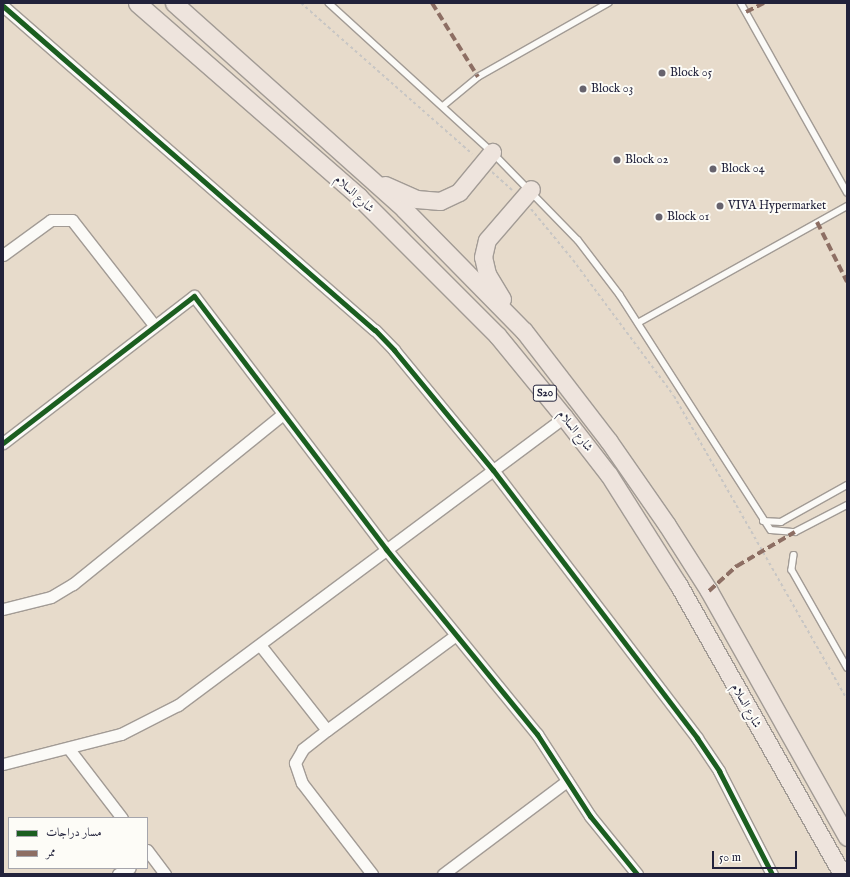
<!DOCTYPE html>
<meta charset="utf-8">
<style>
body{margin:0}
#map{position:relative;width:850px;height:877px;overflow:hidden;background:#e7dbcb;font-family:"IM FELL English",Amiri,serif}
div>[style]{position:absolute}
.path>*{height:2px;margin-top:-1px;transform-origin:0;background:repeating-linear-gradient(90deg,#c8c6c4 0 3px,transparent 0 6px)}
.roads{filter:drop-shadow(1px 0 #a29b95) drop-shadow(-1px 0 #a29b95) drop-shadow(0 1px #a29b95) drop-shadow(0 -1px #a29b95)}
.lane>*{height:5.5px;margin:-2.75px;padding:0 2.75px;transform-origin:2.75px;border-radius:2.75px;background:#fbfaf7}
.street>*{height:11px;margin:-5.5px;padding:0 5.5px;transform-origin:5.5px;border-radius:5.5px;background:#fbfaf7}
.primary>*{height:17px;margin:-8.5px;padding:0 8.5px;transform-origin:8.5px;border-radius:8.5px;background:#eee4dd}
.quiet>*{height:4px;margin-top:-2px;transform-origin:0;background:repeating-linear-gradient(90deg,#8d6e63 0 8px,transparent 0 12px)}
.cycleway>*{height:5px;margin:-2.5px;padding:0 2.5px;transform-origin:2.5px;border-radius:2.5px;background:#1b5e20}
.dots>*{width:11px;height:11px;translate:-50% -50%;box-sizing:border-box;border:2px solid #fdfcf7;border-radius:50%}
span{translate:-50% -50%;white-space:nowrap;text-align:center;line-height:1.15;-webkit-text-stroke:4px #fdfcf7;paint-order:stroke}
.shield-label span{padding:1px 3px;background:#fdfcf7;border:1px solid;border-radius:3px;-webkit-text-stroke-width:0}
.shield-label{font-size:11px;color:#22223b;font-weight:700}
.poi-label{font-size:12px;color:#22223b}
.left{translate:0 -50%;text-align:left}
.street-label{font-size:12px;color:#22223b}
.frame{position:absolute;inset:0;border:4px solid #22223b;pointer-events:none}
.legend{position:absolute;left:8px;top:817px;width:140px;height:52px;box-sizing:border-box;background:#fdfcf7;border:1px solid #a5a5ac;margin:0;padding:5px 7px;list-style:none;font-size:12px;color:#22223b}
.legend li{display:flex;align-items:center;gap:8px;height:20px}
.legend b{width:20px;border:1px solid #a5a5ac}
.scale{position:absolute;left:712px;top:851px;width:85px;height:18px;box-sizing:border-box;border:2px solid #22223b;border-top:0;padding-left:5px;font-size:12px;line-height:14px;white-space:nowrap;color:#22223b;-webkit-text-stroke:3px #fdfcf7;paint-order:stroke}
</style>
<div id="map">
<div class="path">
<i style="left:301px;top:3px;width:228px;rotate:41.4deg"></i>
<i style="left:492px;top:172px;width:27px;rotate:42deg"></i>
<i style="left:531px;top:209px;width:66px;rotate:50.5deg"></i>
<i style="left:573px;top:260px;width:169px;rotate:53.4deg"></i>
<i style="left:674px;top:396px;width:349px;rotate:60.3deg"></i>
</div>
<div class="roads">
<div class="lane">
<i style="left:329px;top:3px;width:221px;rotate:42.4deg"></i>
<i style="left:492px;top:152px;width:123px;rotate:45.7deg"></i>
<i style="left:578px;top:240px;width:69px;rotate:52.6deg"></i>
<i style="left:620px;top:295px;width:279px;rotate:57.3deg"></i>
<i style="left:771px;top:530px;width:24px;rotate:5deg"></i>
<i style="left:795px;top:532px;width:59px;rotate:-27.4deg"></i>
<i style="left:741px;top:3px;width:217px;rotate:60.7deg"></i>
<i style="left:443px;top:106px;width:45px;rotate:-39.6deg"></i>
<i style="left:478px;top:77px;width:150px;rotate:-29.6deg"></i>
<i style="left:638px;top:323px;width:240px;rotate:-29.2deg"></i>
<i style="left:763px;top:521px;width:18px;rotate:3deg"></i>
<i style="left:781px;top:522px;width:76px;rotate:-29.3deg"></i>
<i style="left:794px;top:555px;width:15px;rotate:98deg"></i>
<i style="left:792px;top:570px;width:112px;rotate:60.4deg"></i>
</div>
<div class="street">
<i style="left:3px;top:6px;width:493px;rotate:41.1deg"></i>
<i style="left:375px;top:330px;width:28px;rotate:46deg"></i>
<i style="left:394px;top:350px;width:156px;rotate:50.5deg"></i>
<i style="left:493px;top:470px;width:337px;rotate:52.7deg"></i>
<i style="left:697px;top:738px;width:40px;rotate:56deg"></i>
<i style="left:719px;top:771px;width:116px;rotate:62.8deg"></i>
<i style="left:3px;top:255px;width:59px;rotate:-36.1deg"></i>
<i style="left:51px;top:220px;width:21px"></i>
<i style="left:72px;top:220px;width:133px;rotate:52deg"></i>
<i style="left:3px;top:443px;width:241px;rotate:-37.6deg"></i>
<i style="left:194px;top:296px;width:318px;rotate:52.8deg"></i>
<i style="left:386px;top:549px;width:239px;rotate:50.8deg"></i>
<i style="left:537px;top:734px;width:98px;rotate:57.1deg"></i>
<i style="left:590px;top:816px;width:75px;rotate:51deg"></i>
<i style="left:3px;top:609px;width:49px;rotate:-14deg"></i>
<i style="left:51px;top:597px;width:26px;rotate:-31deg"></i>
<i style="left:73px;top:584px;width:270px;rotate:-39deg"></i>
<i style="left:260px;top:645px;width:108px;rotate:51.8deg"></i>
<i style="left:327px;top:730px;width:31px;rotate:142deg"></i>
<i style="left:303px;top:749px;width:16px;rotate:120deg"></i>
<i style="left:295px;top:763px;width:21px;rotate:71deg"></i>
<i style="left:302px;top:783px;width:115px;rotate:52.4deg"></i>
<i style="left:327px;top:730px;width:160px;rotate:-36.4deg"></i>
<i style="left:69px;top:749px;width:87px;rotate:52.5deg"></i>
<i style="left:3px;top:764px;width:122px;rotate:-14.3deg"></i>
<i style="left:121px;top:734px;width:64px;rotate:-27deg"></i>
<i style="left:178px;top:705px;width:482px;rotate:-36.7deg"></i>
<i style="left:147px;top:850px;width:30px;rotate:53deg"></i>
<i style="left:118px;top:874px;width:13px;rotate:-27deg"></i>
<i style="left:443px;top:874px;width:155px;rotate:-36.9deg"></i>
</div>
<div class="primary">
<i style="left:137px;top:3px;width:295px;rotate:41.1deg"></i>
<i style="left:359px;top:197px;width:195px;rotate:45deg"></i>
<i style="left:497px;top:335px;width:106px;rotate:50.7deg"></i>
<i style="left:564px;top:417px;width:73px;rotate:52.2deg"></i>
<i style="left:609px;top:475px;width:129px;rotate:57.7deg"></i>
<i style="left:678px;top:584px;width:333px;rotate:60.5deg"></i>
<i style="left:174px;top:3px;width:309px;rotate:41.8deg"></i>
<i style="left:404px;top:209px;width:171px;rotate:45.5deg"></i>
<i style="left:524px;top:331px;width:138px;rotate:52.4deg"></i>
<i style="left:608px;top:440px;width:103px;rotate:55.2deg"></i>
<i style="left:667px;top:525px;width:78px;rotate:57.5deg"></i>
<i style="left:709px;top:591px;width:282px;rotate:60.7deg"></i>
<i style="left:385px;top:185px;width:34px;rotate:24deg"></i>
<i style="left:416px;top:199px;width:24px;rotate:5deg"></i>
<i style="left:440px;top:201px;width:21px;rotate:-25deg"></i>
<i style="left:459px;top:192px;width:52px;rotate:-50.5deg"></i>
<i style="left:502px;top:299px;width:29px;rotate:-121deg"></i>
<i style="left:487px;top:274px;width:17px;rotate:-103deg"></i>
<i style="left:483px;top:257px;width:17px;rotate:-77deg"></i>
<i style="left:487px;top:240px;width:67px;rotate:-49.2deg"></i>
</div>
</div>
<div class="quiet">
<i style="left:432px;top:3px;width:87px;rotate:58.1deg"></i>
<i style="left:746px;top:12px;width:20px;rotate:-27deg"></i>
<i style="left:817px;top:222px;width:67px;rotate:63.4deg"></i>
<i style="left:709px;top:591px;width:38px;rotate:-42deg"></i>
<i style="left:737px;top:566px;width:67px;rotate:-30.4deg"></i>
</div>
<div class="cycleway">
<i style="left:3px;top:6px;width:493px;rotate:41.1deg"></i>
<i style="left:375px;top:330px;width:28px;rotate:46deg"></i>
<i style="left:394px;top:350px;width:156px;rotate:50.5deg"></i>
<i style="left:493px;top:470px;width:337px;rotate:52.7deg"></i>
<i style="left:697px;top:738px;width:40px;rotate:56deg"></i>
<i style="left:719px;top:771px;width:116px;rotate:62.8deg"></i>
<i style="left:3px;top:443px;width:241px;rotate:-37.6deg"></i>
<i style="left:194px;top:296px;width:318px;rotate:52.8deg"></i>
<i style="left:386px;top:549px;width:239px;rotate:50.8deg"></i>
<i style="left:537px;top:734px;width:98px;rotate:57.1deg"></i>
<i style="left:590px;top:816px;width:75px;rotate:51deg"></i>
</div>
<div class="dots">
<i style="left:662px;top:73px;background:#67636d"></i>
<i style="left:583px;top:89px;background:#67636d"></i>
<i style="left:617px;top:160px;background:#67636d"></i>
<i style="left:713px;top:169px;background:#67636d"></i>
<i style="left:720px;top:206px;background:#67636d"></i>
<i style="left:659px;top:217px;background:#67636d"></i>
</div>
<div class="shield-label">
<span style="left:545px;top:393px">S20</span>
</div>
<div class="poi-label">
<span class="left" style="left:670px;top:73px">Block 05</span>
<span class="left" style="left:591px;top:89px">Block 03</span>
<span class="left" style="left:625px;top:160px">Block 02</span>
<span class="left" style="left:721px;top:169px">Block 04</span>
<span class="left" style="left:728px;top:206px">VIVA Hypermarket</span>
<span class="left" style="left:667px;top:217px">Block 01</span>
</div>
<div class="street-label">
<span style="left:354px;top:194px;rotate:43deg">شارع السلام</span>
<span style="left:575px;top:431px;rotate:52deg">شارع السلام</span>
<span style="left:746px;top:706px;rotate:61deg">شارع السلام</span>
</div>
<div class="frame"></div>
<ul class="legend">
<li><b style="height:5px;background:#1b5e20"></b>مسار دراجات</li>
<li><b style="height:5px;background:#8d6e63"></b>ممر</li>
</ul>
<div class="scale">50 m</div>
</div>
